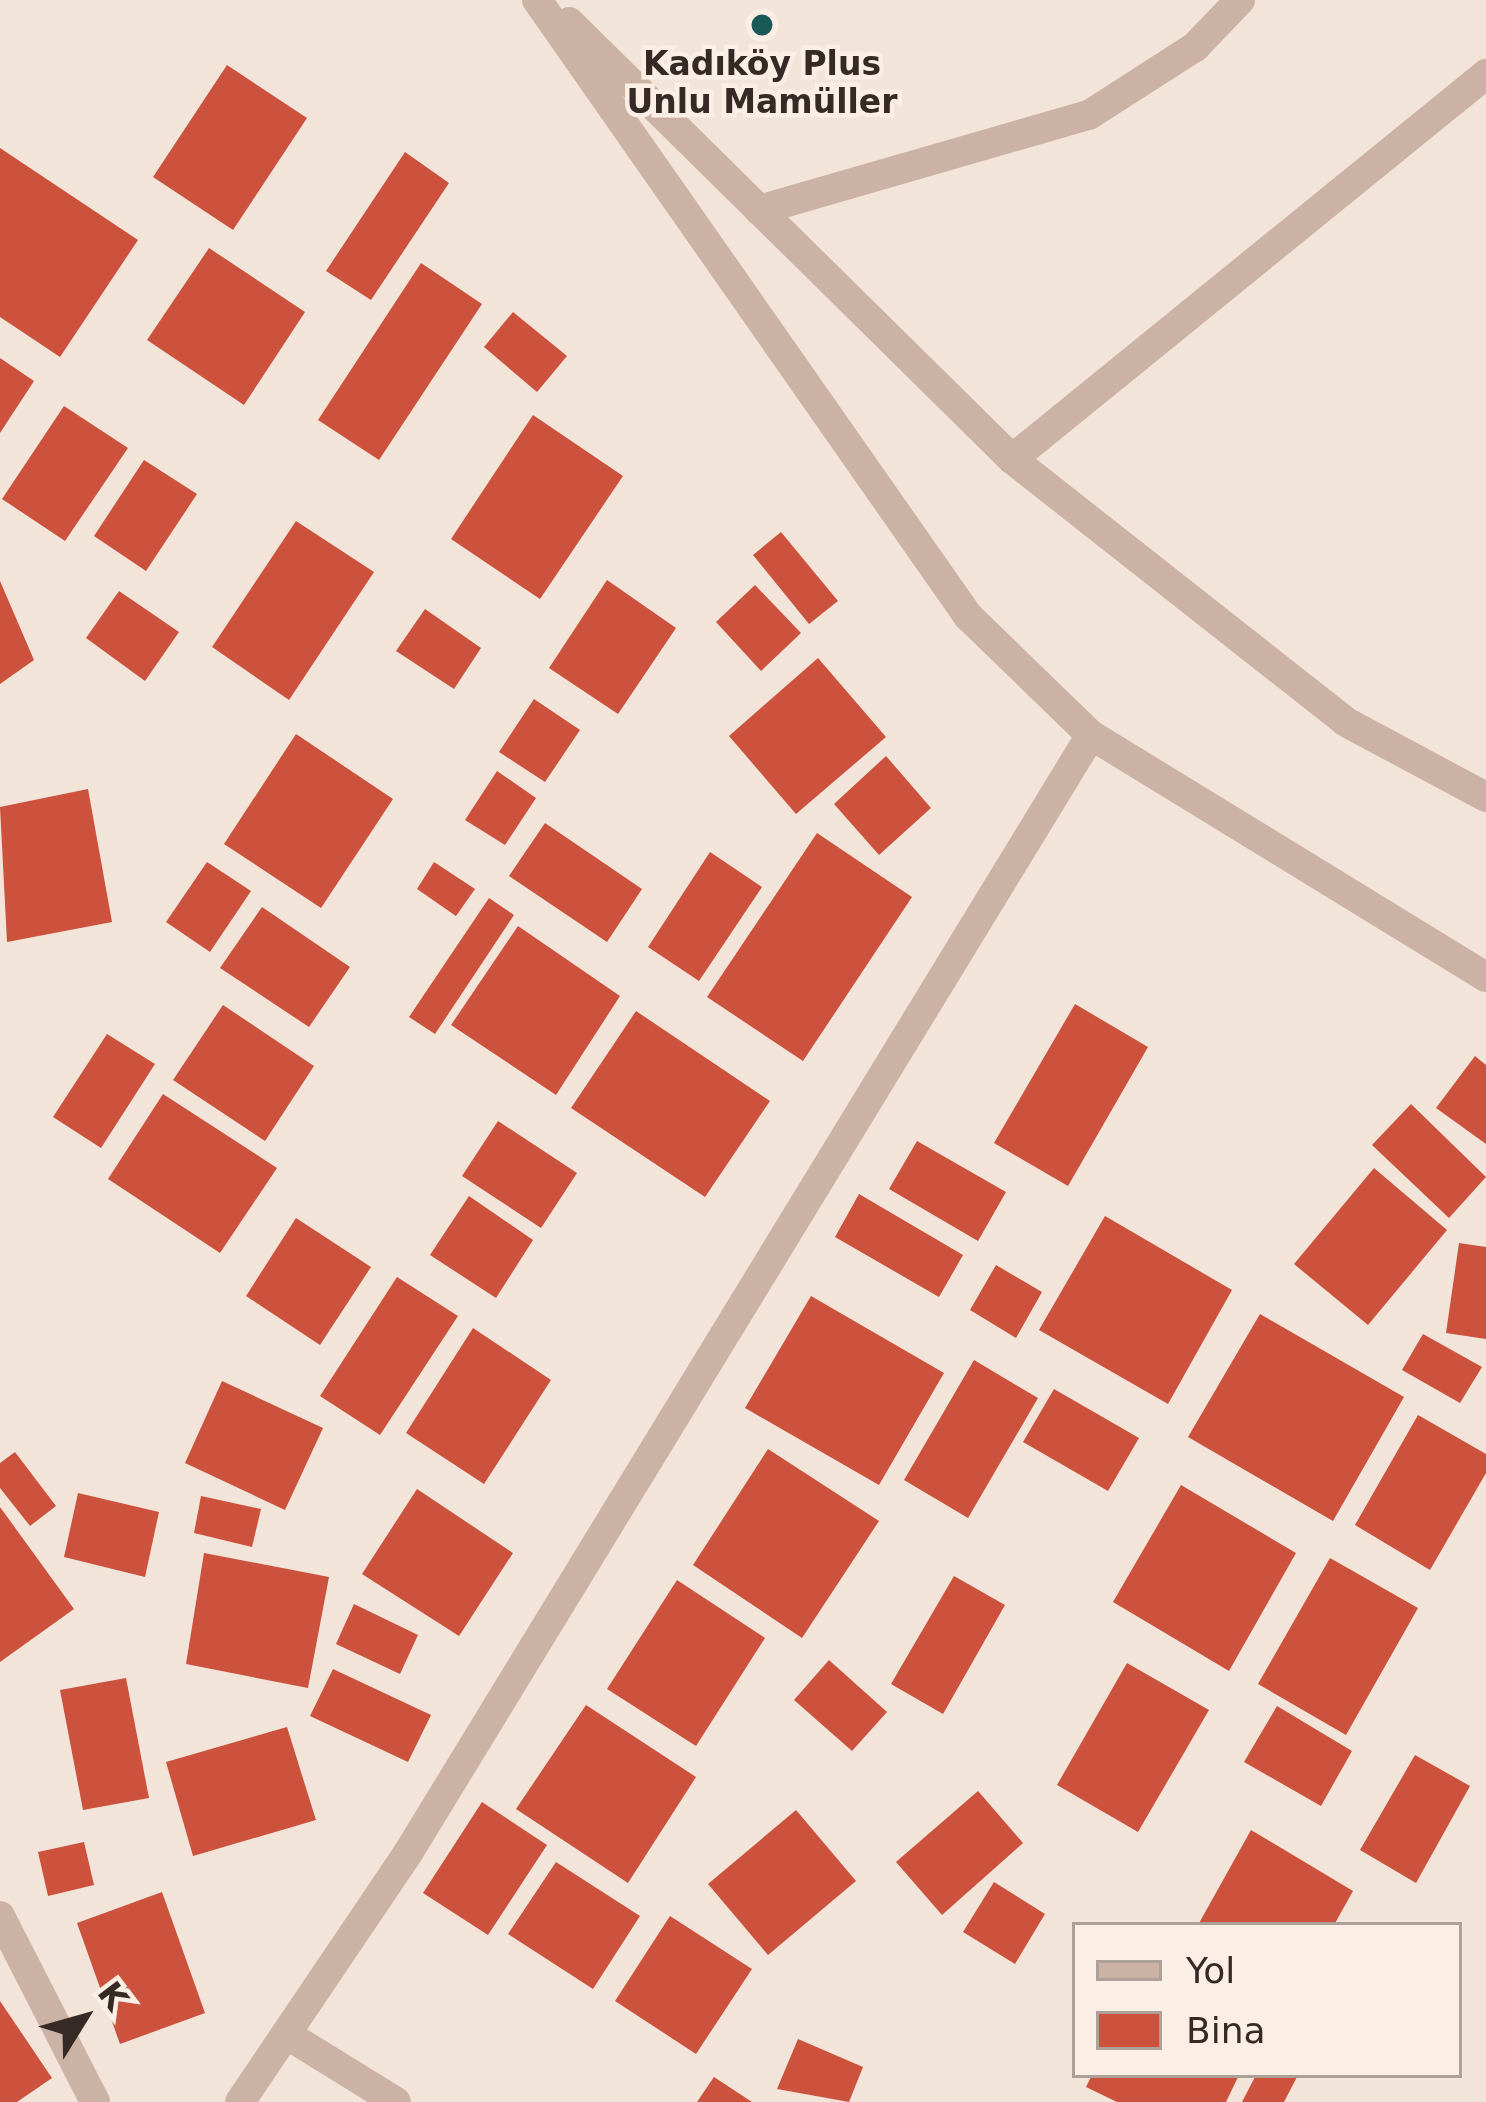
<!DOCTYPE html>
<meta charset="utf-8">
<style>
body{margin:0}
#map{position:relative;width:1486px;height:2102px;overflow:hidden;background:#f2e4d9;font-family:"DejaVu Sans",sans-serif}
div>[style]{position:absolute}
.building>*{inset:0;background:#cc523d}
.minor>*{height:30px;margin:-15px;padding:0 15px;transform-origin:15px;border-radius:15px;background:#cbb2a4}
.dots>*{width:33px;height:33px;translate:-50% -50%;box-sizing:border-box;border:6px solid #faeee5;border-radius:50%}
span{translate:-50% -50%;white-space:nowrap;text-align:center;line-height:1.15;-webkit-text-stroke:9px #faeee5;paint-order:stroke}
.poi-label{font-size:33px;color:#362a26;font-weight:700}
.legend{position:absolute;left:1072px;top:1922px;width:390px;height:156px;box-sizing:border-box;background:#faeee5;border:3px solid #aca099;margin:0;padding:15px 21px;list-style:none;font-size:36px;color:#362a26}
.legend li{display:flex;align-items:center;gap:24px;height:60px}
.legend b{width:60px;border:3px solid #aca099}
.north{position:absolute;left:24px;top:1958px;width:120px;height:120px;-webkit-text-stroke:9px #faeee5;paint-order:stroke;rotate:53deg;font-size:33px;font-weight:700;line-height:48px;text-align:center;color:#362a26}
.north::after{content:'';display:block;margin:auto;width:42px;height:54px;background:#362a26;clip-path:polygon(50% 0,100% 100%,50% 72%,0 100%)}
</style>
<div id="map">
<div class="building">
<i style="clip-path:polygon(227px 65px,307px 118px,233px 230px,153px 177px)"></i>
<i style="clip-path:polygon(0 148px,138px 240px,60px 357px,0 317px)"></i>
<i style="clip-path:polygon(405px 152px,449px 183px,371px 300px,326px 271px)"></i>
<i style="clip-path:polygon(209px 248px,305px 312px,244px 405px,147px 340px)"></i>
<i style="clip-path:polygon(421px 263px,482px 304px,379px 460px,318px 420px)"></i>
<i style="clip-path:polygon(513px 312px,567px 356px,537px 392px,484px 347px)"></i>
<i style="clip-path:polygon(0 358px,34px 381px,0 433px)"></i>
<i style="clip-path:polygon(64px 406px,128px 448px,65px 541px,2px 499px)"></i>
<i style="clip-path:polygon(533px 415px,623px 476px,540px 599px,451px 539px)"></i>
<i style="clip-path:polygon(144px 460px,197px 494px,146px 571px,94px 536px)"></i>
<i style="clip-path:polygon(296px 521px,374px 572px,289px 700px,212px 647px)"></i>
<i style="clip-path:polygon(781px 532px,838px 601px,809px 624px,753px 555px)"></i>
<i style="clip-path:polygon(607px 580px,676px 628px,618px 714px,549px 668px)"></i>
<i style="clip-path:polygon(0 581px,34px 660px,0 684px)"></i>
<i style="clip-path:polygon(755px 585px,801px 633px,761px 671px,716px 622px)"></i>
<i style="clip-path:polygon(119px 591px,179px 632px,145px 681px,86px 638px)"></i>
<i style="clip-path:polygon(425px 609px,481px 648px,454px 689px,396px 651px)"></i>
<i style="clip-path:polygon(818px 658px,886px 737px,796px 814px,729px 736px)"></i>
<i style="clip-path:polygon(534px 699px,580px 730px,545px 782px,499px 752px)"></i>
<i style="clip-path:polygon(296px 734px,393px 799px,321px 908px,224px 844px)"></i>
<i style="clip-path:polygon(886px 756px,931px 808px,879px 855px,834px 804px)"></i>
<i style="clip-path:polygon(497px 771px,536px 798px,505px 845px,465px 820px)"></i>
<i style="clip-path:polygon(88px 789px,112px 922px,7px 942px,0 807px)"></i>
<i style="clip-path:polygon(545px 823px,642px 889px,607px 942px,509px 876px)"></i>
<i style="clip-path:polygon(817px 833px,912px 897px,803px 1061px,707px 997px)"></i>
<i style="clip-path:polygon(710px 852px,762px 887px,699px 981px,648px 947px)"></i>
<i style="clip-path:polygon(207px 862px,251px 891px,210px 952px,166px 922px)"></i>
<i style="clip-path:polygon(434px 862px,475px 889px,456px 916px,417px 889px)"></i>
<i style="clip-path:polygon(489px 898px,514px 915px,435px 1034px,409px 1017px)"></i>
<i style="clip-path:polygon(262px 907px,350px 967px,309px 1027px,220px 968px)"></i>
<i style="clip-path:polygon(518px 926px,620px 996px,556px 1095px,451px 1025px)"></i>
<i style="clip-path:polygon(1075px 1004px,1148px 1047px,1068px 1186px,994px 1143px)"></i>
<i style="clip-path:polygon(223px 1005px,314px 1066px,265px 1141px,173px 1080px)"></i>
<i style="clip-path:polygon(636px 1011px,770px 1101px,705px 1197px,571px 1108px)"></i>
<i style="clip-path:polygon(107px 1034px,155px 1064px,101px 1148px,53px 1117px)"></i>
<i style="clip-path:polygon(1475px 1056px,1486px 1065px,1486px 1144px,1436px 1108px)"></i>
<i style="clip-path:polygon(163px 1094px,277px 1168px,220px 1253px,108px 1179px)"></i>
<i style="clip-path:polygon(1411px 1104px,1486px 1177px,1449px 1218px,1372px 1145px)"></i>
<i style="clip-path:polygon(498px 1121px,577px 1173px,541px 1228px,462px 1176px)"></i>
<i style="clip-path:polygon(917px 1141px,1006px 1192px,978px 1241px,889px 1189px)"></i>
<i style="clip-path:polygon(1374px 1168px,1447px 1230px,1368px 1325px,1294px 1264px)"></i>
<i style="clip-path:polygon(859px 1194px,963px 1255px,939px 1297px,835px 1237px)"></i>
<i style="clip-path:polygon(469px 1196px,533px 1240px,496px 1298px,430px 1255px)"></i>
<i style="clip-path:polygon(1105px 1216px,1232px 1290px,1168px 1404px,1039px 1330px)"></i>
<i style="clip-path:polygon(296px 1218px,371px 1267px,320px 1345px,246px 1296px)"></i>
<i style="clip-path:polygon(1459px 1243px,1486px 1247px,1486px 1339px,1446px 1333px)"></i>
<i style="clip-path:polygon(996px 1265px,1042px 1292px,1016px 1338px,970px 1310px)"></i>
<i style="clip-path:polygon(397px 1277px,458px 1316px,380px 1435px,320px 1396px)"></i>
<i style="clip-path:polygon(811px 1296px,944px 1373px,879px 1485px,745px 1408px)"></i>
<i style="clip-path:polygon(1260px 1314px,1404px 1397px,1333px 1521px,1188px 1437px)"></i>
<i style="clip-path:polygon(473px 1328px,551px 1380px,484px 1484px,406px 1433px)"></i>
<i style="clip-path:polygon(1423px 1334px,1482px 1367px,1460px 1403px,1402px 1370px)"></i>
<i style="clip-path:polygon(974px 1360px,1038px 1398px,968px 1518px,904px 1480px)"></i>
<i style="clip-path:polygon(222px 1381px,323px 1428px,285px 1510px,185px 1463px)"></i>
<i style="clip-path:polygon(1054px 1389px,1139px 1438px,1108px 1491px,1023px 1442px)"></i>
<i style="clip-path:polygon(1418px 1415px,1486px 1454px,1486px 1473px,1430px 1570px,1355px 1525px)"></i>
<i style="clip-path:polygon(768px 1449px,879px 1521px,802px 1638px,693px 1565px)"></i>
<i style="clip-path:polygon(15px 1452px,56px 1506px,30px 1526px,0 1488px,0 1463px)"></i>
<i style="clip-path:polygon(1181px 1485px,1296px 1553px,1229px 1671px,1113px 1602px)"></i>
<i style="clip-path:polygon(417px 1489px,513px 1553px,459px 1636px,362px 1574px)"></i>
<i style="clip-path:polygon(78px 1493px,159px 1512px,145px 1577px,64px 1557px)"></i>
<i style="clip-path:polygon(201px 1496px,261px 1509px,252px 1547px,194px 1533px)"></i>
<i style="clip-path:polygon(0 1507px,74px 1609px,0 1662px)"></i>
<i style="clip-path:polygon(204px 1553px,329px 1577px,308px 1688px,186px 1664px)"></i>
<i style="clip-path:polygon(1330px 1558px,1418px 1608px,1346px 1735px,1258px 1684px)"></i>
<i style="clip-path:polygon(954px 1576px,1005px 1605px,943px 1714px,891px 1684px)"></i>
<i style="clip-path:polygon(677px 1580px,765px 1638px,696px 1746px,607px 1689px)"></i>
<i style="clip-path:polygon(354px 1604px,418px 1635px,400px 1674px,336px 1644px)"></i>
<i style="clip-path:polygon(829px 1660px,887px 1712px,852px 1751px,794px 1700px)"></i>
<i style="clip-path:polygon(1127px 1663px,1209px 1710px,1138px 1832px,1057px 1785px)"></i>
<i style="clip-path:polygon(333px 1669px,431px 1715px,408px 1762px,310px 1716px)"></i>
<i style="clip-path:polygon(126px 1678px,149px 1798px,83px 1810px,60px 1690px)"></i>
<i style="clip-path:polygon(586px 1705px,696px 1777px,628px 1883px,516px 1809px)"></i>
<i style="clip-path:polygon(1277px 1706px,1352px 1751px,1321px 1806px,1244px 1762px)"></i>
<i style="clip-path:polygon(287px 1727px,316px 1820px,193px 1856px,166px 1762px)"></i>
<i style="clip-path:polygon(1415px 1755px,1470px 1786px,1416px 1883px,1360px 1850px)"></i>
<i style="clip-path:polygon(978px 1791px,1023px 1843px,942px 1915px,896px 1862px)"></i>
<i style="clip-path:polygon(482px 1802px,547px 1845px,488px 1935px,423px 1893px)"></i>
<i style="clip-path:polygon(796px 1810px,856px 1881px,768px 1955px,708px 1884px)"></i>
<i style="clip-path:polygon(1251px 1830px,1353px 1891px,1334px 1925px,1198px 1925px)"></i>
<i style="clip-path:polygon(84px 1842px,94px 1885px,48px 1896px,38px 1852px)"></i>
<i style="clip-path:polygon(556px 1862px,640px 1916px,593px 1989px,508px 1934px)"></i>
<i style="clip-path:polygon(994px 1882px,1045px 1914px,1015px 1964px,963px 1932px)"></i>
<i style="clip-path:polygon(162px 1892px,205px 2013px,120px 2044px,77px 1923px)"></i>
<i style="clip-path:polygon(670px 1916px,752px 1969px,696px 2054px,615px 2001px)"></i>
<i style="clip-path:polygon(0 2001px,52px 2078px,17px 2102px,0 2102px)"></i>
<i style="clip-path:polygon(798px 2039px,863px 2067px,849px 2102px,777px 2089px)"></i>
<i style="clip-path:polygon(1092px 2075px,1239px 2075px,1226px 2102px,1117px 2102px,1086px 2087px)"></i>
<i style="clip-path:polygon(1256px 2075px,1298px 2075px,1284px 2102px,1242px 2102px)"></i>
<i style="clip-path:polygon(714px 2077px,752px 2102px,697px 2102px)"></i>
</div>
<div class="minor">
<i style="left:537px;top:0;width:752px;rotate:55.02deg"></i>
<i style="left:968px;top:616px;width:171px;rotate:44.1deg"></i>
<i style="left:1091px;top:735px;width:463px;rotate:31.5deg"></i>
<i style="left:569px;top:22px;width:622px;rotate:44.61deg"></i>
<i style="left:1012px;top:459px;width:425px;rotate:38.2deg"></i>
<i style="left:1346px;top:722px;width:159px;rotate:28.2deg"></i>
<i style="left:759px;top:210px;width:343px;rotate:-16.1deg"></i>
<i style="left:1089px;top:115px;width:126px;rotate:-32.7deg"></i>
<i style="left:1195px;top:47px;width:65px;rotate:-46.2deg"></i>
<i style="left:1012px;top:459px;width:611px;rotate:-39.08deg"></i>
<i style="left:0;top:1916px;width:209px;rotate:62.9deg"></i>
<i style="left:286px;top:2034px;width:129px;rotate:31.7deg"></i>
<i style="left:240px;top:2102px;width:300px;rotate:-56deg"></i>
<i style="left:408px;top:1853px;width:1310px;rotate:-58.58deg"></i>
</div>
<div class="dots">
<i style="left:762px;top:25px;background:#1a5957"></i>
</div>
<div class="poi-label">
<span style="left:762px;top:83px">Kadıköy Plus<br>Unlu Mamüller</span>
</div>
<ul class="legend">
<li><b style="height:15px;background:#cbb2a4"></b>Yol</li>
<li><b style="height:33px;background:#cc523d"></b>Bina</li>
</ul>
<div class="north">K</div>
</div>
